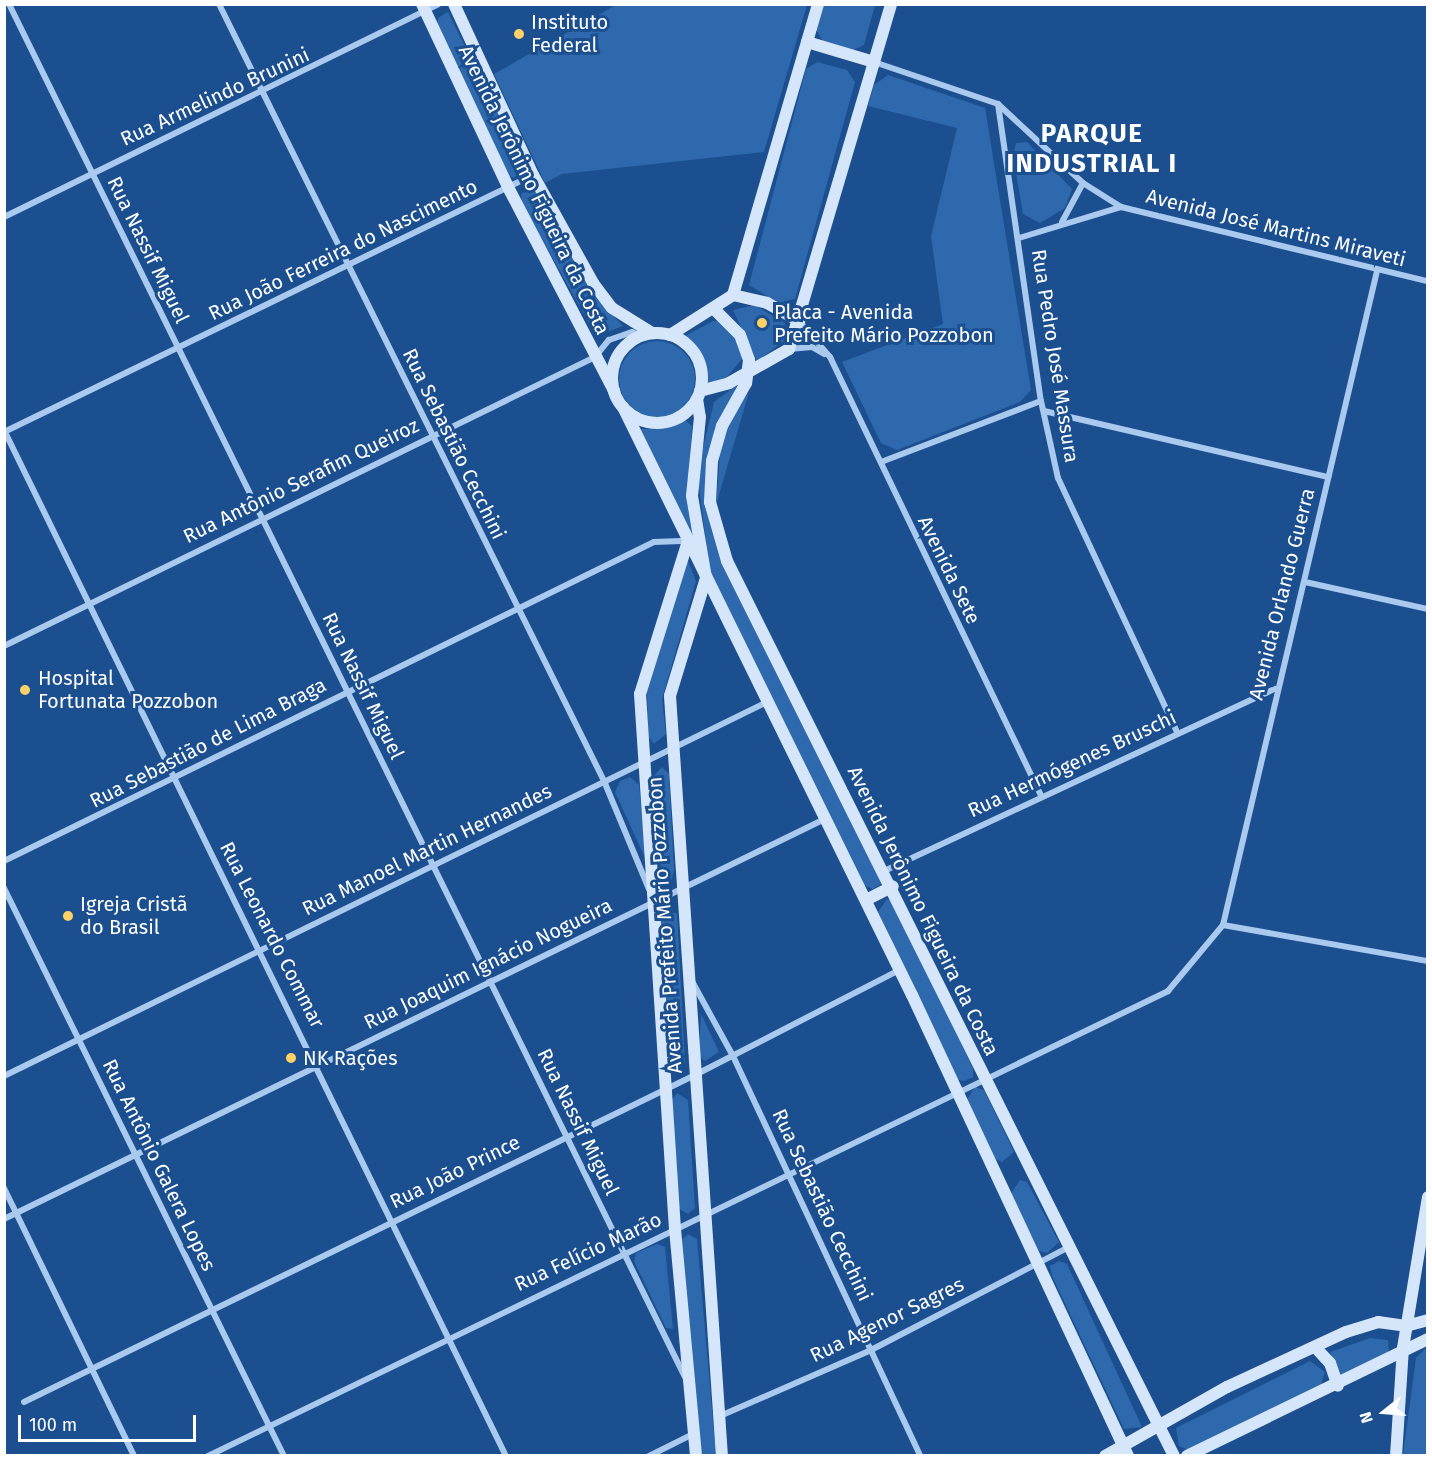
<!DOCTYPE html>
<meta charset="utf-8">
<style>
body{margin:0}
#map{position:relative;width:1432px;height:1460px;overflow:hidden;background:#1b4f8f;font-family:"Fira Sans",sans-serif}
div>[style]{position:absolute}
.green>*{inset:0;background:#2e69ad}
.round{border-radius:50%}
.street>*{height:6px;margin:-3px;padding:0 3px;transform-origin:3px;border-radius:3px;background:#a9c9ee}
.secondary>*{height:12px;margin:-6px;padding:0 6px;transform-origin:6px;border-radius:6px;background:#d6e6fa}
.secondary>.ring{margin:-6px;padding:0;box-sizing:content-box;background:none;border:12px solid #d6e6fa;border-radius:50%}
.dots>*{width:16px;height:16px;translate:-50% -50%;box-sizing:border-box;border:3px solid #1b4f8f;border-radius:50%}
span{translate:-50% -50%;white-space:nowrap;text-align:center;line-height:1.15;-webkit-text-stroke:6px #1b4f8f;paint-order:stroke}
.poi-label{font-size:20px;color:#fff}
.left{translate:0 -50%;text-align:left}
.street-label{font-size:20px;color:#fff}
.district-label{font-size:26px;color:#fff;font-weight:700;letter-spacing:1.5px}
.frame{position:absolute;inset:0;border:6px solid #fff;pointer-events:none}
.north{position:absolute;left:1354px;top:1382px;width:60px;height:60px;-webkit-text-stroke:4px #1b4f8f;paint-order:stroke;rotate:253deg;font-size:16px;font-weight:700;line-height:24px;text-align:center;color:#fff}
.north::after{content:'';display:block;margin:auto;width:21px;height:27px;background:#fff;clip-path:polygon(50% 0,100% 100%,50% 72%,0 100%)}
.scale{position:absolute;left:18px;top:1415px;width:178px;height:27px;box-sizing:border-box;border:3px solid #fff;border-top:0;padding-left:8px;font-size:18px;line-height:21px;white-space:nowrap;color:#fff;-webkit-text-stroke:4px #1b4f8f;paint-order:stroke}
</style>
<div id="map">
<div class="green">
<i style="clip-path:polygon(616px 5px,807px 5px,764px 152px,562px 174px,545px 183px,494px 74px)"></i>
<i style="clip-path:polygon(823px 5px,875px 5px,864px 45px,851px 51px,823px 42px,816px 29px)"></i>
<i style="clip-path:polygon(448px 12px,524px 167px,514px 178px,506px 175px,437px 26px,438px 18px)"></i>
<i style="clip-path:polygon(817px 62px,847px 70px,855px 82px,795px 299px,778px 303px,749px 285px,806px 69px)"></i>
<i style="clip-path:polygon(888px 75px,985px 108px,1031px 390px,1020px 402px,897px 450px,881px 443px,842px 362px,943px 324px,931px 236px,957px 128px,868px 106px,874px 85px)"></i>
<i style="clip-path:polygon(1027px 142px,1072px 189px,1065px 208px,1040px 223px,1023px 214px,1013px 156px,1016px 143px)"></i>
<i style="clip-path:polygon(529px 190px,536px 192px,591px 293px,623px 326px,596px 336px,522px 203px,521px 194px)"></i>
<i style="clip-path:polygon(754px 305px,785px 323px,784px 341px,757px 361px,733px 310px)"></i>
<i style="clip-path:polygon(713px 321px,721px 321px,737px 339px,743px 358px,726px 378px,711px 383px,706px 382px,697px 347px,685px 336px)"></i>
<i class="round" style="left:619px;top:341px;width:76px;height:76px"></i>
<i style="clip-path:polygon(737px 385px,712px 444px,706px 504px,712px 532px,882px 883px,873px 889px,863px 885px,711px 578px,697px 473px,714px 402px)"></i>
<i style="clip-path:polygon(749px 392px,716px 505px,720px 453px,732px 416px)"></i>
<i style="clip-path:polygon(685px 420px,692px 426px,687px 504px,696px 545px,638px 429px,664px 429px)"></i>
<i style="clip-path:polygon(688px 561px,696px 581px,662px 699px,666px 734px,654px 744px,648px 736px,647px 687px)"></i>
<i style="clip-path:polygon(662px 767px,669px 774px,674px 870px,671px 882px,663px 883px,649px 781px)"></i>
<i style="clip-path:polygon(630px 777px,639px 785px,646px 860px,615px 792px,620px 781px)"></i>
<i style="clip-path:polygon(887px 899px,896px 903px,973px 1069px,973px 1077px,964px 1081px,955px 1079px,878px 912px)"></i>
<i style="clip-path:polygon(666px 908px,677px 914px,685px 1062px,680px 1070px,669px 1061px,659px 917px)"></i>
<i style="clip-path:polygon(701px 1014px,719px 1052px,705px 1061px,699px 1056px)"></i>
<i style="clip-path:polygon(975px 1087px,984px 1090px,1014px 1152px,1002px 1162px,993px 1158px,966px 1101px)"></i>
<i style="clip-path:polygon(677px 1093px,688px 1100px,695px 1208px,688px 1214px,679px 1209px,671px 1102px)"></i>
<i style="clip-path:polygon(1020px 1180px,1027px 1182px,1059px 1242px,1047px 1253px,1039px 1251px,1011px 1194px)"></i>
<i style="clip-path:polygon(688px 1234px,697px 1239px,716px 1455px,701px 1455px,681px 1240px)"></i>
<i style="clip-path:polygon(657px 1244px,665px 1247px,673px 1329px,666px 1328px,634px 1261px,636px 1253px)"></i>
<i style="clip-path:polygon(1059px 1261px,1067px 1264px,1142px 1427px,1124px 1429px,1052px 1276px,1050px 1266px)"></i>
<i style="clip-path:polygon(1370px 1338px,1388px 1340px,1389px 1352px,1340px 1376px,1330px 1352px)"></i>
<i style="clip-path:polygon(1427px 1347px,1427px 1455px,1403px 1455px,1416px 1358px)"></i>
<i style="clip-path:polygon(1310px 1361px,1325px 1372px,1321px 1385px,1188px 1450px,1179px 1446px,1176px 1428px)"></i>
</div>
<div class="street">
<i style="left:9px;top:4px;width:1530px;rotate:63.79deg"></i>
<i style="left:219px;top:4px;width:867px;rotate:63.64deg"></i>
<i style="left:604px;top:781px;width:117px;rotate:67.4deg"></i>
<i style="left:874px;top:62px;width:131px;rotate:18.7deg"></i>
<i style="left:998px;top:104px;width:116px;rotate:42.9deg"></i>
<i style="left:1083px;top:183px;width:45px;rotate:32.3deg"></i>
<i style="left:1121px;top:207px;width:316px;rotate:13.6deg"></i>
<i style="left:998px;top:104px;width:300px;rotate:81.8deg"></i>
<i style="left:1041px;top:401px;width:79px;rotate:77.6deg"></i>
<i style="left:1058px;top:478px;width:280px;rotate:64.9deg"></i>
<i style="left:4px;top:217px;width:484px;rotate:-26.1deg"></i>
<i style="left:1062px;top:222px;width:44px;rotate:-61.7deg"></i>
<i style="left:1019px;top:238px;width:107px;rotate:-16.9deg"></i>
<i style="left:799px;top:321px;width:48px;rotate:49.3deg"></i>
<i style="left:830px;top:357px;width:487px;rotate:64.3deg"></i>
<i style="left:789px;top:349px;width:23px;rotate:-5deg"></i>
<i style="left:812px;top:347px;width:14px;rotate:30deg"></i>
<i style="left:1044px;top:411px;width:292px;rotate:13.1deg"></i>
<i style="left:4px;top:430px;width:1142px;rotate:63.93deg"></i>
<i style="left:4px;top:432px;width:588px;rotate:-25.91deg"></i>
<i style="left:881px;top:462px;width:171px;rotate:-20.9deg"></i>
<i style="left:1305px;top:582px;width:126px;rotate:12.4deg"></i>
<i style="left:4px;top:646px;width:658px;rotate:-26.06deg"></i>
<i style="left:595px;top:357px;width:22px;rotate:-51deg"></i>
<i style="left:609px;top:340px;width:24px;rotate:-19deg"></i>
<i style="left:632px;top:332px;width:10px;rotate:24deg"></i>
<i style="left:4px;top:861px;width:724px;rotate:-26.14deg"></i>
<i style="left:654px;top:542px;width:34px;rotate:-2deg"></i>
<i style="left:884px;top:871px;width:431px;rotate:-25deg"></i>
<i style="left:4px;top:888px;width:633px;rotate:63.76deg"></i>
<i style="left:1223px;top:925px;width:208px;rotate:10deg"></i>
<i style="left:693px;top:983px;width:83px;rotate:61.3deg"></i>
<i style="left:733px;top:1056px;width:442px;rotate:64.9deg"></i>
<i style="left:4px;top:1076px;width:850px;rotate:-26.11deg"></i>
<i style="left:4px;top:1188px;width:298px;rotate:64.1deg"></i>
<i style="left:4px;top:1219px;width:913px;rotate:-25.98deg"></i>
<i style="left:24px;top:1402px;width:746px;rotate:-25.98deg"></i>
<i style="left:695px;top:1075px;width:229px;rotate:-27.2deg"></i>
<i style="left:720px;top:1416px;width:167px;rotate:-23.6deg"></i>
<i style="left:873px;top:1349px;width:219px;rotate:-27.5deg"></i>
<i style="left:208px;top:1456px;width:1067px;rotate:-25.84deg"></i>
<i style="left:1168px;top:991px;width:86px;rotate:-50.2deg"></i>
<i style="left:1223px;top:925px;width:672px;rotate:-76.75deg"></i>
<i style="left:649px;top:1456px;width:49px;rotate:-26.6deg"></i>
</div>
<div class="secondary">
<i style="left:422px;top:4px;width:204px;rotate:64.8deg"></i>
<i style="left:509px;top:189px;width:228px;rotate:62.5deg"></i>
<i style="left:454px;top:4px;width:188px;rotate:65.2deg"></i>
<i style="left:533px;top:175px;width:124px;rotate:60.9deg"></i>
<i style="left:593px;top:283px;width:31px;rotate:53deg"></i>
<i style="left:612px;top:308px;width:47px;rotate:32deg"></i>
<i style="left:807px;top:42px;width:70px;rotate:16.6deg"></i>
<i style="left:733px;top:295px;width:35px;rotate:13deg"></i>
<i style="left:767px;top:303px;width:37px;rotate:29deg"></i>
<i style="left:715px;top:310px;width:35px;rotate:45deg"></i>
<i style="left:740px;top:335px;width:27px;rotate:70deg"></i>
<i style="left:749px;top:360px;width:23px;rotate:97deg"></i>
<i style="left:746px;top:383px;width:49px;rotate:119.2deg"></i>
<i style="left:722px;top:426px;width:36px;rotate:106deg"></i>
<i style="left:712px;top:461px;width:41px;rotate:92.8deg"></i>
<i style="left:710px;top:502px;width:61px;rotate:73.9deg"></i>
<i style="left:727px;top:561px;width:1000px;rotate:63.46deg"></i>
<i class="ring" style="left:612px;top:333px;width:78px;height:78px"></i>
<i style="left:670px;top:335px;width:75px;rotate:-32.4deg"></i>
<i style="left:733px;top:295px;width:303px;rotate:-73.7deg"></i>
<i style="left:700px;top:391px;width:30px;rotate:-15deg"></i>
<i style="left:729px;top:383px;width:69px;rotate:-29.5deg"></i>
<i style="left:789px;top:349px;width:360px;rotate:-73.5deg"></i>
<i style="left:697px;top:399px;width:18px;rotate:81deg"></i>
<i style="left:700px;top:417px;width:79px;rotate:95.8deg"></i>
<i style="left:692px;top:496px;width:83px;rotate:80.3deg"></i>
<i style="left:706px;top:578px;width:123px;rotate:107deg"></i>
<i style="left:670px;top:696px;width:762px;rotate:86.09deg"></i>
<i style="left:623px;top:407px;width:655px;rotate:63.83deg"></i>
<i style="left:912px;top:995px;width:509px;rotate:64.89deg"></i>
<i style="left:688px;top:541px;width:160px;rotate:107.4deg"></i>
<i style="left:640px;top:694px;width:536px;rotate:86.26deg"></i>
<i style="left:675px;top:1229px;width:228px;rotate:84.7deg"></i>
<i style="left:866px;top:900px;width:30px;rotate:-27deg"></i>
<i style="left:1315px;top:1347px;width:22px;rotate:47deg"></i>
<i style="left:1330px;top:1363px;width:24px;rotate:71deg"></i>
<i style="left:1105px;top:1456px;width:140px;rotate:-29.5deg"></i>
<i style="left:1227px;top:1387px;width:131px;rotate:-24.8deg"></i>
<i style="left:1346px;top:1332px;width:34px;rotate:-17deg"></i>
<i style="left:1378px;top:1322px;width:28px;rotate:8deg"></i>
<i style="left:1406px;top:1326px;width:23px;rotate:-15deg"></i>
<i style="left:1187px;top:1456px;width:268px;rotate:-25.9deg"></i>
<i style="left:1396px;top:1456px;width:108px;rotate:-86.3deg"></i>
<i style="left:1403px;top:1348px;width:153px;rotate:-80.6deg"></i>
</div>
<div class="dots">
<i style="left:519px;top:34px;background:#ffd166"></i>
<i style="left:762px;top:323px;background:#ffd166"></i>
<i style="left:25px;top:690px;background:#ffd166"></i>
<i style="left:68px;top:916px;background:#ffd166"></i>
<i style="left:291px;top:1058px;background:#ffd166"></i>
</div>
<div class="poi-label">
<span class="left" style="left:531px;top:34px">Instituto<br>Federal</span>
<span class="left" style="left:774px;top:324px">Placa - Avenida<br>Prefeito Mário Pozzobon</span>
<span class="left" style="left:38px;top:690px">Hospital<br>Fortunata Pozzobon</span>
<span class="left" style="left:80px;top:916px">Igreja Cristã<br>do Brasil</span>
<span class="left" style="left:303px;top:1058px">NK Rações</span>
</div>
<div class="street-label">
<span style="left:215px;top:97px;rotate:-25deg">Rua Armelindo Brunini</span>
<span style="left:534px;top:190px;rotate:64deg">Avenida Jerônimo Figueira da Costa</span>
<span style="left:1276px;top:228px;rotate:14deg">Avenida José Martins Miraveti</span>
<span style="left:148px;top:250px;rotate:64deg">Rua Nassif Miguel</span>
<span style="left:343px;top:250px;rotate:-26deg">Rua João Ferreira do Nascimento</span>
<span style="left:1055px;top:356px;rotate:81deg">Rua Pedro José Massura</span>
<span style="left:454px;top:444px;rotate:64deg">Rua Sebastião Cecchini</span>
<span style="left:301px;top:481px;rotate:-26deg">Rua Antônio Serafim Queiroz</span>
<span style="left:949px;top:570px;rotate:64deg">Avenida Sete</span>
<span style="left:1282px;top:594px;rotate:-76deg">Avenida Orlando Guerra</span>
<span style="left:363px;top:686px;rotate:64deg">Rua Nassif Miguel</span>
<span style="left:208px;top:743px;rotate:-27deg">Rua Sebastião de Lima Braga</span>
<span style="left:1072px;top:764px;rotate:-25deg">Rua Hermógenes Bruschi</span>
<span style="left:427px;top:850px;rotate:-26deg">Rua Manoel Martin Hernandes</span>
<span style="left:923px;top:911px;rotate:64deg">Avenida Jerônimo Figueira da Costa</span>
<span style="left:665px;top:925px;rotate:-94deg">Avenida Prefeito Mário Pozzobon</span>
<span style="left:272px;top:935px;rotate:63deg">Rua Leonardo Commar</span>
<span style="left:488px;top:964px;rotate:-26deg">Rua Joaquim Ignácio Nogueira</span>
<span style="left:578px;top:1122px;rotate:64deg">Rua Nassif Miguel</span>
<span style="left:159px;top:1165px;rotate:64deg">Rua Antônio Galera Lopes</span>
<span style="left:455px;top:1172px;rotate:-26deg">Rua João Prince</span>
<span style="left:822px;top:1205px;rotate:65deg">Rua Sebastião Cecchini</span>
<span style="left:588px;top:1252px;rotate:-25deg">Rua Felício Marão</span>
<span style="left:887px;top:1320px;rotate:-26deg">Rua Agenor Sagres</span>
</div>
<div class="district-label">
<span style="left:1092px;top:149px">PARQUE<br>INDUSTRIAL I</span>
</div>
<div class="frame"></div>
<div class="north">N</div>
<div class="scale">100 m</div>
</div>
